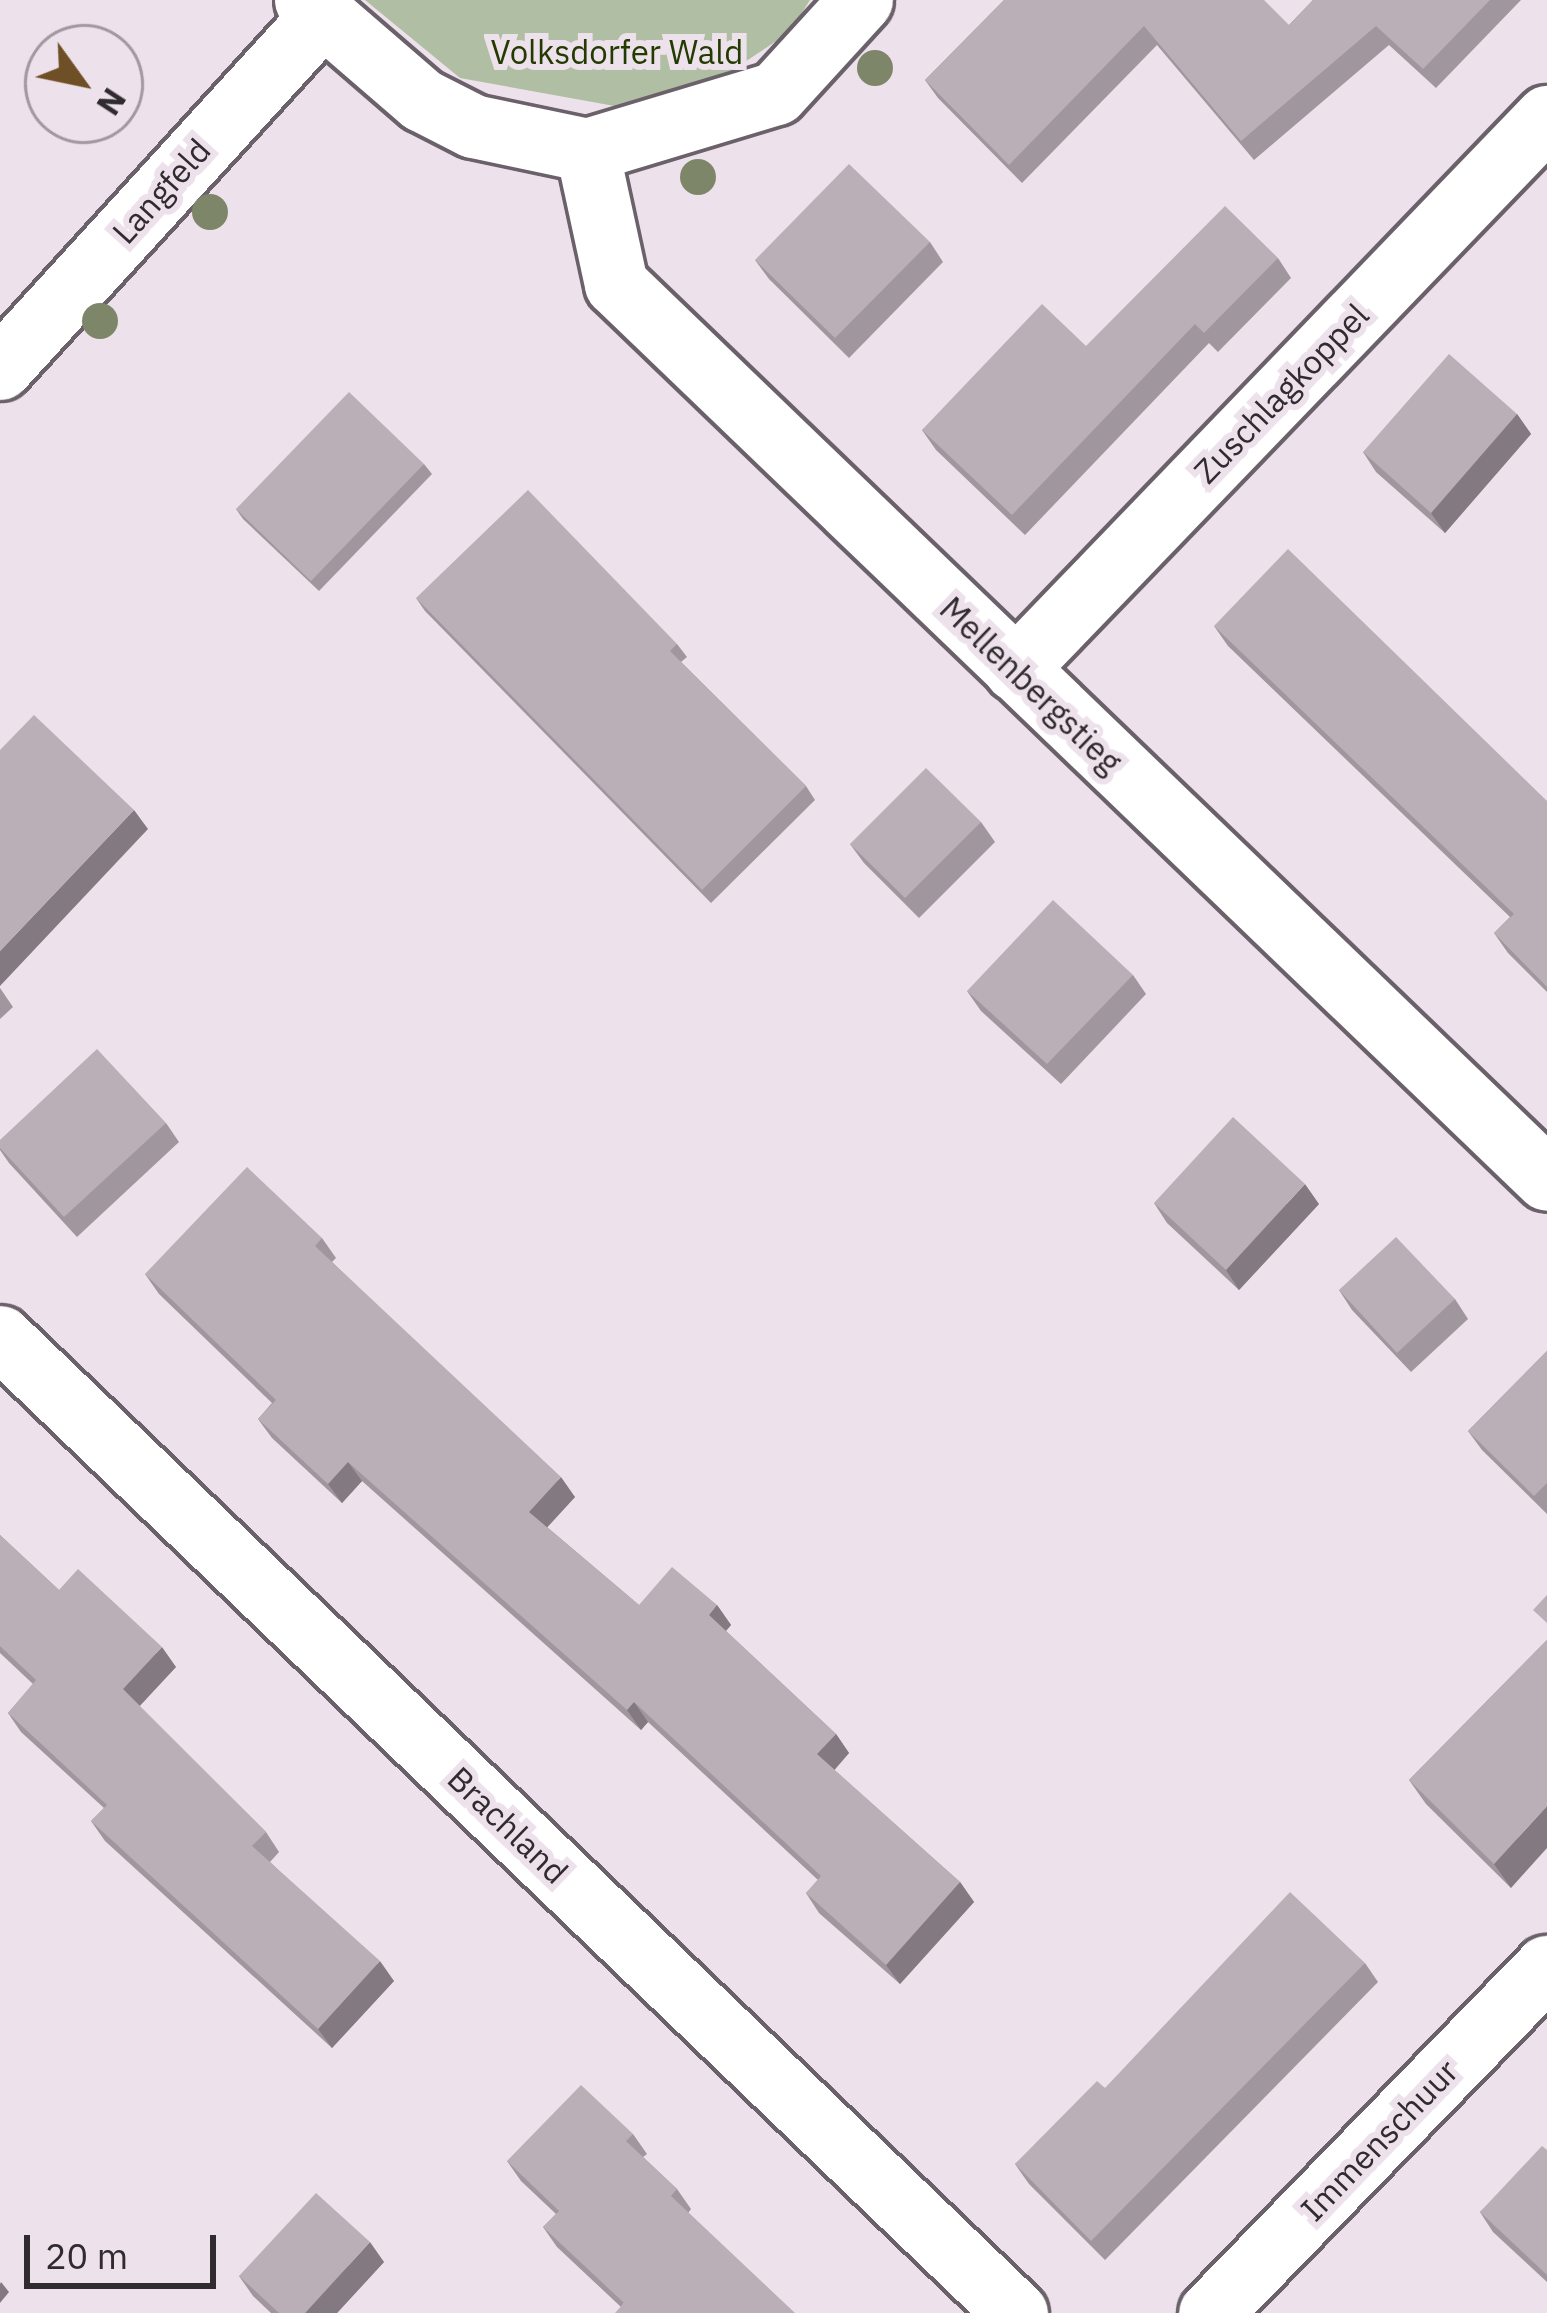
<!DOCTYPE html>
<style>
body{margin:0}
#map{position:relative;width:1547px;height:2313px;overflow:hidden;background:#ede1eb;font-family:"IBM Plex Sans",sans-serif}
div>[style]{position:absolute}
.green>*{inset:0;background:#b0bea4}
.roads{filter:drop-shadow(3px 0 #6b616a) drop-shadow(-3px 0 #6b616a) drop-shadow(0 3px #6b616a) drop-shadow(0 -3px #6b616a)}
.minor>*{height:63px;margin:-31.5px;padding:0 31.5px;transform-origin:31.5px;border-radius:31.5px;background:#fff}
.trees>*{width:36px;height:36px;margin:-18px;border-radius:50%;background:#7e866a}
.wall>*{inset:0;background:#a0969d}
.shaded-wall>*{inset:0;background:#827a80}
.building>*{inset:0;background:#baaeb7}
span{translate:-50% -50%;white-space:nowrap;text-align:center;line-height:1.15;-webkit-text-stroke:12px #ede1eb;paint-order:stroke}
.park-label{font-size:33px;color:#233b00}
.street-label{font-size:33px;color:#302b2f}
.north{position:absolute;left:24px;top:24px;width:120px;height:120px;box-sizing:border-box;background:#ede1eb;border:3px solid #a198a0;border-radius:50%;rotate:123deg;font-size:33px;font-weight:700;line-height:48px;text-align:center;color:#302b2f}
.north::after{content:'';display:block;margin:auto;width:42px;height:54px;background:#6f4f25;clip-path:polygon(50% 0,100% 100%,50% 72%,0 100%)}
.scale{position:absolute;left:24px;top:2235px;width:192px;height:54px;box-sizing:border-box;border:6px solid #302b2f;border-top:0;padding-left:15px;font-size:36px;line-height:42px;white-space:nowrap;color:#302b2f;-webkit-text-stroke:9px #ede1eb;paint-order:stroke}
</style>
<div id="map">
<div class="green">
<i style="clip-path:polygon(365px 0,810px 0,790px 32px,713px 83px,620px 107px,460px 78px)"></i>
</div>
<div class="roads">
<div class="minor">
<i style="left:306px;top:0;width:153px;rotate:40.8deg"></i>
<i style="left:422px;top:100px;width:57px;rotate:27deg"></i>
<i style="left:473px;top:126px;width:116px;rotate:11.9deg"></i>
<i style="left:587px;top:150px;width:197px;rotate:-16.8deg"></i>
<i style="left:776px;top:93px;width:126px;rotate:-47.6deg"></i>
<i style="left:587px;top:150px;width:137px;rotate:77.8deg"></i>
<i style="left:616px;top:284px;width:1291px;rotate:43.87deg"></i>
<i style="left:0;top:368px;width:478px;rotate:-47.6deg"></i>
<i style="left:1015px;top:669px;width:767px;rotate:-46.06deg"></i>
<i style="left:0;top:1337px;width:1409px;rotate:43.85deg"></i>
<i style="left:1210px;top:2313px;width:483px;rotate:-45.8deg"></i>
</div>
</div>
<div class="trees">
<i style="left:875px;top:68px"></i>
<i style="left:698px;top:177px"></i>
<i style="left:210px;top:212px"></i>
<i style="left:100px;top:321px"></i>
</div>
<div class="wall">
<i style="clip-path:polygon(1004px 0,1289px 25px,1313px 0,1521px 0,1436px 88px,1389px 45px,1254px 160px,1157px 45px,1022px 183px,938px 98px,925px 80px)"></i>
<i style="clip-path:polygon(930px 242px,943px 262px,849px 358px,769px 279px,755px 260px)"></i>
<i style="clip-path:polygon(1278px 258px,1291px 278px,1218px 352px,1209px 343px,1025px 535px,936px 450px,922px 430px,1086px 346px)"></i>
<i style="clip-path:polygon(1517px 414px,1531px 434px,1445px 533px,1376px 472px,1363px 452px)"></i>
<i style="clip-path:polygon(424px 464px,432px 474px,319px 591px,243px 519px,236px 509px)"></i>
<i style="clip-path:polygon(416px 598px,677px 644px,687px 657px,681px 662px,806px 786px,815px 800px,711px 903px,425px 611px)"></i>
<i style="clip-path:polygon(1214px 626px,1547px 801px,1547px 992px,1508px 953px,1494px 933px,1510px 917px,1228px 646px)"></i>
<i style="clip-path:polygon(981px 822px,995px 842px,919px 918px,864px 863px,850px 844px)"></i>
<i style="clip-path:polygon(1133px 975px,1146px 994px,1061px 1084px,981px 1011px,967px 991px)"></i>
<i style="clip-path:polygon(0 988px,13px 1007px,0 1019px)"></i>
<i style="clip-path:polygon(166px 1123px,179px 1142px,77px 1237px,9px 1163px,0 1150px,0 1140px)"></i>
<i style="clip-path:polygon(1154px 1203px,1319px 1204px,1239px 1290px,1167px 1223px)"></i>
<i style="clip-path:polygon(322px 1238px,336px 1258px,332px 1262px,575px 1497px,547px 1527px,639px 1605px,717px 1605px,731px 1625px,726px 1631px,836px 1734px,849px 1753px,834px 1770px,960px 1882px,974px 1902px,900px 1984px,819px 1913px,806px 1893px,818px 1880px,648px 1722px,641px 1730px,362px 1481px,342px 1503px,272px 1438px,258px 1419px,272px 1403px,159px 1294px,145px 1274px)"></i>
<i style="clip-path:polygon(1339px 1290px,1455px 1299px,1468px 1319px,1411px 1372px,1352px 1310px)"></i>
<i style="clip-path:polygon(1547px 1351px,1547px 1514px,1482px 1450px,1468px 1431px)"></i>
<i style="clip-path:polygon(0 1535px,59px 1590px,176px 1667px,139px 1706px,266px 1832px,279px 1852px,270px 1862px,394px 1981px,332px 2048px,105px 1841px,91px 1821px,104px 1808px,21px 1732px,8px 1713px,33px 1684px,0 1653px)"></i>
<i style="clip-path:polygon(1547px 1640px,1511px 1888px,1426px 1804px,1409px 1780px)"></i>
<i style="clip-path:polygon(1365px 1963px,1378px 1982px,1105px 2260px,1029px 2184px,1015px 2164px,1105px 2088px)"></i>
<i style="clip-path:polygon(633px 2134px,647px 2154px,643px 2157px,677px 2189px,691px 2209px,621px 2307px,557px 2247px,543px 2227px,556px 2214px,521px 2181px,507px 2161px)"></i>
<i style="clip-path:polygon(1547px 2150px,1547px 2282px,1493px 2232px,1480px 2212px)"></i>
<i style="clip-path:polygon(384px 2262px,337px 2313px,271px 2313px,253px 2296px,239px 2276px)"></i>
</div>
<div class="shaded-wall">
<i style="clip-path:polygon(1517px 414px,1531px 434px,1445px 533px,1431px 513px)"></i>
<i style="clip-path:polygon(134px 810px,148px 829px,0 986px,0 951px)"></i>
<i style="clip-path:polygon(1305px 1184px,1319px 1204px,1239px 1290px,1226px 1270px)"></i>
<i style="clip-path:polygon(348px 1462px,362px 1481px,342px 1503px,328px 1484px)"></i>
<i style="clip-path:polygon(561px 1477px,575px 1497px,543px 1532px,529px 1512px)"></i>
<i style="clip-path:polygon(717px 1605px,731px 1625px,723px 1634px,709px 1615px)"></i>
<i style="clip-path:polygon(162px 1647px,176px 1667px,137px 1709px,123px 1689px)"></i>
<i style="clip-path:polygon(634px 1702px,648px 1722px,641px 1730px,627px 1710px)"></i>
<i style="clip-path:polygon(836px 1734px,849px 1753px,831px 1774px,817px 1754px)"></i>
<i style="clip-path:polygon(1547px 1806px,1547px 1848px,1511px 1888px,1494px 1864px)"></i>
<i style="clip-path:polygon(960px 1882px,974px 1902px,900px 1984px,886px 1965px)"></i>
<i style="clip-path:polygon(380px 1961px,394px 1981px,332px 2048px,318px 2029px)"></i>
<i style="clip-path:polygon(370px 2242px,384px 2262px,337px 2313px,305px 2313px)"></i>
<i style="clip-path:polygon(1px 2282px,9px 2292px,0 2303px,0 2284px)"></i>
</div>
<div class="building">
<i style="clip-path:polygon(1004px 0,1264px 0,1289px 25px,1313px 0,1490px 0,1423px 69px,1376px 26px,1241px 141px,1144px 26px,1009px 165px,925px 80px)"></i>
<i style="clip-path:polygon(849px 164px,930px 242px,835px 338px,755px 260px)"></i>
<i style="clip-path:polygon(1225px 206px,1278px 258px,1204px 333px,1195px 324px,1012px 515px,922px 430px,1042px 304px,1086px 346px)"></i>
<i style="clip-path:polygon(1449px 354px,1517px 414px,1431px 513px,1363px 452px)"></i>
<i style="clip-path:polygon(349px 392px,424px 464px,311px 581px,236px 509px)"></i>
<i style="clip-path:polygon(528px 490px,677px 644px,670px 651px,806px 786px,702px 890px,416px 598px)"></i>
<i style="clip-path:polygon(1288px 549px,1547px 801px,1547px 987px,1494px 933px,1514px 914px,1214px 626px)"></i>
<i style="clip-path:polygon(34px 715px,134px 810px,0 951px,0 750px)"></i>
<i style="clip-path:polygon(926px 768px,981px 822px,905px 898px,850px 844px)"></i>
<i style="clip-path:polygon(1053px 900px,1133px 975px,1047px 1064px,967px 991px)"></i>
<i style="clip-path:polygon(97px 1049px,166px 1123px,64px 1217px,0 1148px,0 1140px)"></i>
<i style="clip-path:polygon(1233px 1117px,1305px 1184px,1226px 1270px,1154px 1203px)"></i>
<i style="clip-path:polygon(247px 1167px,322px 1238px,315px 1246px,561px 1477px,529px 1512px,639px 1605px,672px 1567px,717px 1605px,709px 1615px,836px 1734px,817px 1754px,960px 1882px,886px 1965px,806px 1893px,821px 1876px,634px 1702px,627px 1710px,348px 1462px,328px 1484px,258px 1419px,276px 1400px,145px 1274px)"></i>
<i style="clip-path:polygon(1396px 1237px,1455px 1299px,1397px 1353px,1339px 1290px)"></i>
<i style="clip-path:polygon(1547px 1351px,1547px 1483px,1534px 1496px,1468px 1431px)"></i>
<i style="clip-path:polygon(0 1535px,59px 1590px,78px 1569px,162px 1647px,123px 1689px,266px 1832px,252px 1846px,380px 1961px,318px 2029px,91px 1821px,107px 1805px,8px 1713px,36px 1680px,0 1646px)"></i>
<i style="clip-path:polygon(1547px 1595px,1547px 1623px,1533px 1610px)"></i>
<i style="clip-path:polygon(1547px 1640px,1547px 1806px,1494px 1864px,1409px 1780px)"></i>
<i style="clip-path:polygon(1290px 1892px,1365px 1963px,1091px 2241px,1015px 2164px,1097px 2081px,1105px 2088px)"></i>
<i style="clip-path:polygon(581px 2085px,633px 2134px,626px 2141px,677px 2189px,671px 2196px,795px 2313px,615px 2313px,624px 2303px,543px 2227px,559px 2211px,507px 2161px)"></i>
<i style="clip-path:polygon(1542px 2146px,1547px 2150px,1547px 2275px,1480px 2212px)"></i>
<i style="clip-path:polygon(316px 2193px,370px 2242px,305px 2313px,279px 2313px,239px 2276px)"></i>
</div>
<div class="park-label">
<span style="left:617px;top:52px">Volksdorfer Wald</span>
</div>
<div class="street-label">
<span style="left:161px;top:191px;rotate:-48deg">Langfeld</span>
<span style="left:1281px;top:393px;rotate:-46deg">Zuschlagkoppel</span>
<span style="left:1031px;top:685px;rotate:44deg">Mellenbergstieg</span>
<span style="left:508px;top:1825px;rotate:44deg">Brachland</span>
<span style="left:1379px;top:2140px;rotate:-46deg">Immenschuur</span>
</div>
<div class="north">N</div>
<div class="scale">20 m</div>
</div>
